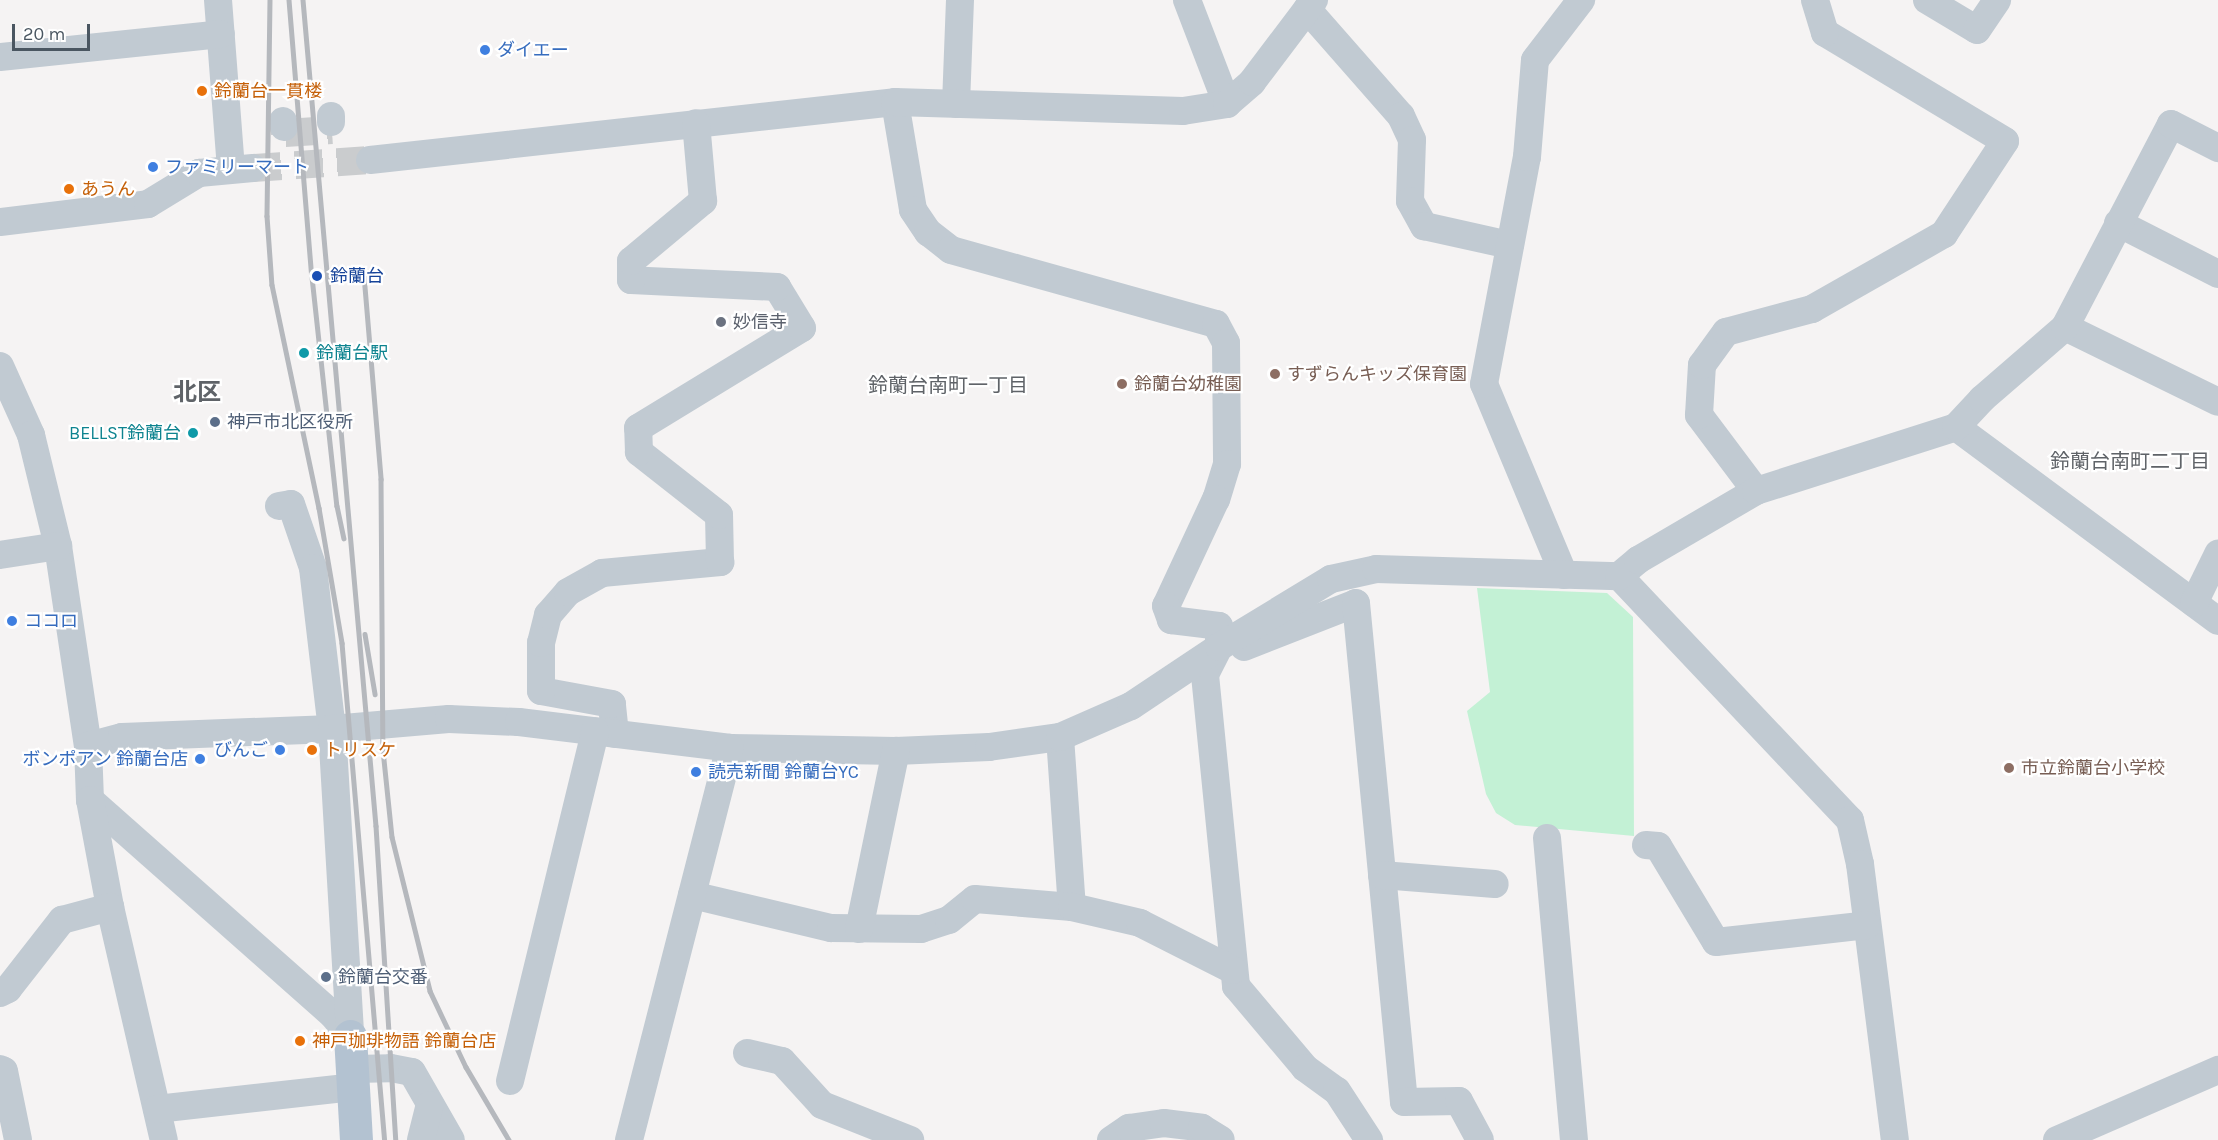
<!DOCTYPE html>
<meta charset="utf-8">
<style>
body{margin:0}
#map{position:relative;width:2218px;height:1140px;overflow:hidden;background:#f5f3f3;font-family:Karla,"Noto Sans JP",sans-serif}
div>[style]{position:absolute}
.green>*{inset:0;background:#c3f1d5}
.minor-tunnel>*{height:28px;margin-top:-14px;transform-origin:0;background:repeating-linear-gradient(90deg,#caccce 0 28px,transparent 0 42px)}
.minor>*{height:28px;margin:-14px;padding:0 14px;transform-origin:14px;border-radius:14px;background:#c1cad2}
.major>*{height:33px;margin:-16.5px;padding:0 16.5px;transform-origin:16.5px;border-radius:16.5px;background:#b3c2d1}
.rail>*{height:4.5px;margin:-2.25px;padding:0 2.25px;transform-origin:2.25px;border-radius:2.25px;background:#b5b8bd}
.dots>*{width:16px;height:16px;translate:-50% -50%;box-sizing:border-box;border:3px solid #fff;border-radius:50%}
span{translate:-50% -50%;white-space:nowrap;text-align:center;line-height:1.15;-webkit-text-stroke:4.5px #fff;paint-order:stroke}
.shop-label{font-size:18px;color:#366cbe}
.left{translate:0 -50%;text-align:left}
.right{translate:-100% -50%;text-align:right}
.food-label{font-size:18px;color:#c56008}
.transit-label{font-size:18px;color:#164399}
.worship-label{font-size:18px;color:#5b616d}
.culture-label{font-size:18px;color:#0d838f}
.education-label{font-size:18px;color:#785e54}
.service-label{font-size:18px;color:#4e5e75}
.neighbourhood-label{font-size:20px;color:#5f6368}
.district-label{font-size:24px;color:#5f6368;font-weight:700}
.scale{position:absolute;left:12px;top:24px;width:78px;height:27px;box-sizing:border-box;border:3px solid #4a5661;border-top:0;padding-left:8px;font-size:18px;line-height:21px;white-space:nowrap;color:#4a5661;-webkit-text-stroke:4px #fff;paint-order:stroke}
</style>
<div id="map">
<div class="green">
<i style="clip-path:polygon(1477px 588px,1607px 593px,1633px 617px,1634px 836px,1515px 825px,1496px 813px,1486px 794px,1467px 711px,1490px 692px)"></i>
</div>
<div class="minor-tunnel">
<i style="left:283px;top:121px;width:12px;rotate:81deg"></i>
<i style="left:285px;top:133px;width:47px;rotate:-3.7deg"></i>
<i style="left:253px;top:168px;width:117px;rotate:-3.9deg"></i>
</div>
<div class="minor">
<i style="left:218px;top:0;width:169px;rotate:85.6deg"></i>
<i style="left:1187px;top:0;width:111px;rotate:69deg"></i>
<i style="left:1927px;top:0;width:58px;rotate:31deg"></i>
<i style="left:1977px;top:30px;width:36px;rotate:-56deg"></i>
<i style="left:1307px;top:9px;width:142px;rotate:48.7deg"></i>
<i style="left:1401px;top:116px;width:26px;rotate:65deg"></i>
<i style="left:1412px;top:140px;width:61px;rotate:91.9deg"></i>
<i style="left:1410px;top:201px;width:29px;rotate:61deg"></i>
<i style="left:1424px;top:226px;width:88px;rotate:12.5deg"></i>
<i style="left:0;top:57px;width:222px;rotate:-5.9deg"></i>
<i style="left:895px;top:102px;width:109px;rotate:80.5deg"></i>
<i style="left:913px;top:210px;width:27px;rotate:56deg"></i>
<i style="left:928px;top:232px;width:29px;rotate:38deg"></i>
<i style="left:951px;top:250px;width:275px;rotate:15.6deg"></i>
<i style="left:1216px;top:324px;width:21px;rotate:62deg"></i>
<i style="left:1226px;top:343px;width:121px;rotate:89.5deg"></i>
<i style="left:1227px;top:464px;width:37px;rotate:107deg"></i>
<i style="left:1216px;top:499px;width:118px;rotate:115deg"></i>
<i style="left:1166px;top:606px;width:15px;rotate:70deg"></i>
<i style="left:1171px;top:620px;width:48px;rotate:7.1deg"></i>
<i style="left:1219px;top:626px;width:21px;rotate:90deg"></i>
<i style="left:1219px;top:647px;width:31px;rotate:117deg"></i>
<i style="left:1205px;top:675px;width:313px;rotate:84.3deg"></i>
<i style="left:1236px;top:986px;width:107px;rotate:49.9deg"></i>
<i style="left:1305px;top:1068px;width:39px;rotate:36deg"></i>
<i style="left:1337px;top:1091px;width:59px;rotate:56.9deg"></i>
<i style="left:956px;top:104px;width:104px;rotate:-87.8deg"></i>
<i style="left:331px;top:116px;width:6px;rotate:90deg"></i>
<i style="left:283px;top:121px;width:6px;rotate:81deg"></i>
<i style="left:370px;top:160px;width:528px;rotate:-6.3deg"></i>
<i style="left:895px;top:102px;width:288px;rotate:1.8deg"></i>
<i style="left:1183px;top:111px;width:45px;rotate:-9deg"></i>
<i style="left:1227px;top:104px;width:33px;rotate:-41deg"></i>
<i style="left:1252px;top:82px;width:103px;rotate:-52.9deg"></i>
<i style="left:0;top:222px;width:149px;rotate:-6.9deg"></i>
<i style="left:148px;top:204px;width:60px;rotate:-31.3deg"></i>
<i style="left:199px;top:173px;width:54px;rotate:-5.3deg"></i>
<i style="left:2118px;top:223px;width:112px;rotate:27deg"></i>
<i style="left:2065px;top:327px;width:170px;rotate:26.1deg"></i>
<i style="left:0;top:366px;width:76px;rotate:65.8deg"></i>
<i style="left:31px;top:435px;width:114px;rotate:76.3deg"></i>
<i style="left:58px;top:546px;width:202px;rotate:81.5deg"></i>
<i style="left:88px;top:746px;width:54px;rotate:87.9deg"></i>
<i style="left:90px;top:800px;width:324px;rotate:41.5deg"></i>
<i style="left:333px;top:1015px;width:27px;rotate:51deg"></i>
<i style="left:1956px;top:427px;width:326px;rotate:36.5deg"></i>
<i style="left:1756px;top:491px;width:95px;rotate:-126.9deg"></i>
<i style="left:1699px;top:415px;width:50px;rotate:-86.6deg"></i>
<i style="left:1702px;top:365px;width:41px;rotate:-54deg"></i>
<i style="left:1726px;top:332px;width:89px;rotate:-15deg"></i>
<i style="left:1812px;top:309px;width:152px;rotate:-29.6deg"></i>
<i style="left:1944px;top:234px;width:111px;rotate:-56.7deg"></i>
<i style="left:2005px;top:141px;width:210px;rotate:-149deg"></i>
<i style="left:1825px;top:33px;width:34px;rotate:-107deg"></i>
<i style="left:279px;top:506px;width:12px;rotate:-9deg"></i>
<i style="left:291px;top:504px;width:68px;rotate:71deg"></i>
<i style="left:313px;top:568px;width:162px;rotate:83.3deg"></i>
<i style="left:332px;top:729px;width:308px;rotate:86.6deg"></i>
<i style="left:0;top:555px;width:59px;rotate:-8.8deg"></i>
<i style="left:1564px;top:575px;width:207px;rotate:-112.7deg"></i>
<i style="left:1484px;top:384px;width:231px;rotate:-79.3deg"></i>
<i style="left:1527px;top:157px;width:97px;rotate:-85.3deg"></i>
<i style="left:1535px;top:60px;width:76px;rotate:-52.5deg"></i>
<i style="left:1619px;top:576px;width:336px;rotate:46.6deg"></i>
<i style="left:1850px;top:820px;width:45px;rotate:77.2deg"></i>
<i style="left:1860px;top:864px;width:278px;rotate:82.8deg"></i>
<i style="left:2194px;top:603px;width:55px;rotate:-63.9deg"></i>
<i style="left:1244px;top:647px;width:120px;rotate:-21.4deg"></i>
<i style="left:1356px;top:603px;width:501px;rotate:84.51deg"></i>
<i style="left:1404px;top:1102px;width:55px;rotate:-1deg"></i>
<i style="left:1459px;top:1101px;width:44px;rotate:61.7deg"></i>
<i style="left:615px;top:734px;width:30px;rotate:-96deg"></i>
<i style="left:612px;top:704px;width:72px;rotate:-169.6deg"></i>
<i style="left:541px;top:691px;width:48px;rotate:-90deg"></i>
<i style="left:541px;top:643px;width:29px;rotate:-76deg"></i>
<i style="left:548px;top:615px;width:30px;rotate:-49deg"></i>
<i style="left:568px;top:592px;width:39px;rotate:-29deg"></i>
<i style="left:602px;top:573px;width:119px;rotate:-5.3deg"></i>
<i style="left:720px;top:562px;width:47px;rotate:-91.2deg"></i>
<i style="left:719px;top:515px;width:102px;rotate:-141.8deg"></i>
<i style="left:639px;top:452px;width:24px;rotate:-92deg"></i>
<i style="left:638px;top:428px;width:192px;rotate:-31.4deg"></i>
<i style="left:802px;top:328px;width:48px;rotate:-121.4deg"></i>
<i style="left:777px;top:287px;width:146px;rotate:-177.3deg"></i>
<i style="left:631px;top:280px;width:19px;rotate:-90deg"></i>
<i style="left:631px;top:261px;width:94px;rotate:-39.8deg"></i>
<i style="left:703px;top:201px;width:78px;rotate:-95.1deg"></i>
<i style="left:1060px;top:737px;width:170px;rotate:86deg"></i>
<i style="left:88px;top:746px;width:35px;rotate:-15deg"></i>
<i style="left:122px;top:737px;width:210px;rotate:-2.2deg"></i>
<i style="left:332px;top:729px;width:117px;rotate:-4.9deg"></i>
<i style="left:449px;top:719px;width:70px;rotate:2.5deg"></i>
<i style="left:519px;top:722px;width:213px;rotate:7deg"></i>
<i style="left:730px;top:748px;width:166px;rotate:1deg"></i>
<i style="left:896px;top:751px;width:93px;rotate:-2.5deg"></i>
<i style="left:989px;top:747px;width:72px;rotate:-8deg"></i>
<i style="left:1060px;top:737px;width:77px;rotate:-23.6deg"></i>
<i style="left:1131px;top:706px;width:106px;rotate:-33.8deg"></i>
<i style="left:1219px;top:647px;width:131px;rotate:-31.3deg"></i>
<i style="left:1331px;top:579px;width:46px;rotate:-12.5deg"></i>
<i style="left:1376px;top:569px;width:243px;rotate:1.7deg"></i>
<i style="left:1619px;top:576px;width:25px;rotate:-40deg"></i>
<i style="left:1638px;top:560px;width:137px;rotate:-30.3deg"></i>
<i style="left:1756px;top:491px;width:210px;rotate:-17.7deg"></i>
<i style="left:1956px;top:427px;width:38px;rotate:-47deg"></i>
<i style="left:1982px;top:399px;width:110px;rotate:-40.9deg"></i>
<i style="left:2065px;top:327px;width:229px;rotate:-62.4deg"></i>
<i style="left:2171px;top:124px;width:53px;rotate:27.1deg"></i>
<i style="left:90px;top:800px;width:109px;rotate:79.4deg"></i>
<i style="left:110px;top:907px;width:239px;rotate:77deg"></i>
<i style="left:1547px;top:838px;width:303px;rotate:84.9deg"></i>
<i style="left:1646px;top:845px;width:12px;rotate:5deg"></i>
<i style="left:1658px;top:846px;width:112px;rotate:58.9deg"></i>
<i style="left:1716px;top:942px;width:152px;rotate:-6.4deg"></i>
<i style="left:1382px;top:875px;width:113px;rotate:4.6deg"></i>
<i style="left:692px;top:895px;width:143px;rotate:13.4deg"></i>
<i style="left:831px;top:928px;width:90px;rotate:0.6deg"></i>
<i style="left:921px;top:929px;width:29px;rotate:-18deg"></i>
<i style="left:949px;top:920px;width:33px;rotate:-39deg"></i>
<i style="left:975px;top:899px;width:97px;rotate:4.7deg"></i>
<i style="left:1072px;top:907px;width:70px;rotate:13.2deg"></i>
<i style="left:1140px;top:923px;width:104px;rotate:26.8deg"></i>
<i style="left:859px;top:929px;width:182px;rotate:-78.3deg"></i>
<i style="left:0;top:993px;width:9px;rotate:-27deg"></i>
<i style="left:8px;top:989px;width:88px;rotate:-52deg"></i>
<i style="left:62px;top:920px;width:50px;rotate:-15.2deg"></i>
<i style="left:747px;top:1053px;width:36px;rotate:13deg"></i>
<i style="left:782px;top:1061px;width:59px;rotate:47.7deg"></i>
<i style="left:822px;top:1105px;width:95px;rotate:21.7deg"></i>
<i style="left:0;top:1069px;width:4px;rotate:27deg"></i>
<i style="left:4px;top:1071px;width:70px;rotate:78.5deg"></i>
<i style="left:352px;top:1069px;width:39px;rotate:-1deg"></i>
<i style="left:391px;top:1068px;width:21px;rotate:11deg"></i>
<i style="left:412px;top:1072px;width:78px;rotate:60.2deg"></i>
<i style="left:510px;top:1081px;width:360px;rotate:-76.3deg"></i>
<i style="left:157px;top:1109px;width:197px;rotate:-6.4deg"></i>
<i style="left:421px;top:1140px;width:36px;rotate:-76deg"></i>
<i style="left:629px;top:1140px;width:405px;rotate:-75.6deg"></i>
<i style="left:1111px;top:1140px;width:22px;rotate:-34deg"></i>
<i style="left:1129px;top:1128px;width:35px;rotate:-8deg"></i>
<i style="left:1164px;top:1123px;width:38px;rotate:7deg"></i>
<i style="left:1202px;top:1128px;width:22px;rotate:32deg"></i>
<i style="left:2057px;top:1140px;width:176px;rotate:-23.5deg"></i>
</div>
<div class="major">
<i style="left:350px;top:1036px;width:104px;rotate:86.7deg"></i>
</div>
<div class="rail">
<i style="left:270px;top:0;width:216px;rotate:90.8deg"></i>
<i style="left:267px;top:216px;width:69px;rotate:85.9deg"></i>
<i style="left:272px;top:285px;width:228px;rotate:78.1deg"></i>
<i style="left:319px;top:508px;width:137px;rotate:80.3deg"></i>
<i style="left:342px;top:643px;width:499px;rotate:85.1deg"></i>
<i style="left:289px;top:0;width:278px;rotate:85.3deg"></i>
<i style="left:312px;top:277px;width:230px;rotate:83.8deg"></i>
<i style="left:337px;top:506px;width:33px;rotate:78deg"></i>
<i style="left:303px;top:0;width:829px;rotate:84.95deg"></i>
<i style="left:376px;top:826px;width:315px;rotate:86.4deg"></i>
<i style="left:364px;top:275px;width:205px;rotate:85.2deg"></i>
<i style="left:381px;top:479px;width:271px;rotate:89.6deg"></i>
<i style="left:383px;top:750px;width:87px;rotate:84.1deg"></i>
<i style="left:392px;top:837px;width:159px;rotate:76.1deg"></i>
<i style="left:430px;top:991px;width:84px;rotate:64.7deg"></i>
<i style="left:466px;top:1067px;width:85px;rotate:59.5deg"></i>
<i style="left:365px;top:634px;width:61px;rotate:80.5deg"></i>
</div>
<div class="dots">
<i style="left:485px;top:50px;background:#3f7fe0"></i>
<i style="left:202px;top:91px;background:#e8710a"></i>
<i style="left:153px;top:167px;background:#3f7fe0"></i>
<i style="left:69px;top:189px;background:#e8710a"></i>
<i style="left:317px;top:276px;background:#1a4fb4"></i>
<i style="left:721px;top:322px;background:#6b7280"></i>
<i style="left:304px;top:353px;background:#0f9aa8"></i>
<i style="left:1275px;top:374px;background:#8d6e63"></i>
<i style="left:1122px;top:384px;background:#8d6e63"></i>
<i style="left:215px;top:422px;background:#5c6f8a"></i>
<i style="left:193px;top:433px;background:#0f9aa8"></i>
<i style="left:12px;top:621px;background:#3f7fe0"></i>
<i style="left:280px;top:750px;background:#3f7fe0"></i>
<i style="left:312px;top:750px;background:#e8710a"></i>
<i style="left:200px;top:759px;background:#3f7fe0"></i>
<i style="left:2009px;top:768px;background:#8d6e63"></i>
<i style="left:696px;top:772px;background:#3f7fe0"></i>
<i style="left:326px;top:977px;background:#5c6f8a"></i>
<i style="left:300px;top:1041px;background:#e8710a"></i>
</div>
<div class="shop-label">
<span class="left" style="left:497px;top:50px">ダイエー</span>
<span class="left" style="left:165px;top:167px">ファミリーマート</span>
<span class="left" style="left:24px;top:621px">ココロ</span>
<span class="right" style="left:268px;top:750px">びんご</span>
<span class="right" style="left:188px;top:759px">ボンポアン 鈴蘭台店</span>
<span class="left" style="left:708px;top:772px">読売新聞 鈴蘭台YC</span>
</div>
<div class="food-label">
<span class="left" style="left:214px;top:91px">鈴蘭台一貫楼</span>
<span class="left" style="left:81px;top:189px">あうん</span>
<span class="left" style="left:324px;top:750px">トリスケ</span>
<span class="left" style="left:312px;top:1041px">神戸珈琲物語 鈴蘭台店</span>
</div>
<div class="transit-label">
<span class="left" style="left:330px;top:276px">鈴蘭台</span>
</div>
<div class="worship-label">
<span class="left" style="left:733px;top:322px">妙信寺</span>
</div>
<div class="culture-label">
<span class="left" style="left:316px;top:353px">鈴蘭台駅</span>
<span class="right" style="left:181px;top:433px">BELLST鈴蘭台</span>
</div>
<div class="education-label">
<span class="left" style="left:1287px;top:374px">すずらんキッズ保育園</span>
<span class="left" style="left:1134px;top:384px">鈴蘭台幼稚園</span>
<span class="left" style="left:2021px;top:768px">市立鈴蘭台小学校</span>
</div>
<div class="service-label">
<span class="left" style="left:227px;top:422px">神戸市北区役所</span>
<span class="left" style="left:338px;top:977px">鈴蘭台交番</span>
</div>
<div class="neighbourhood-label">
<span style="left:948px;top:385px">鈴蘭台南町一丁目</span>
<span style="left:2130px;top:461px">鈴蘭台南町二丁目</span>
</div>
<div class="district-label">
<span style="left:197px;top:393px">北区</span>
</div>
<div class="scale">20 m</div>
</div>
